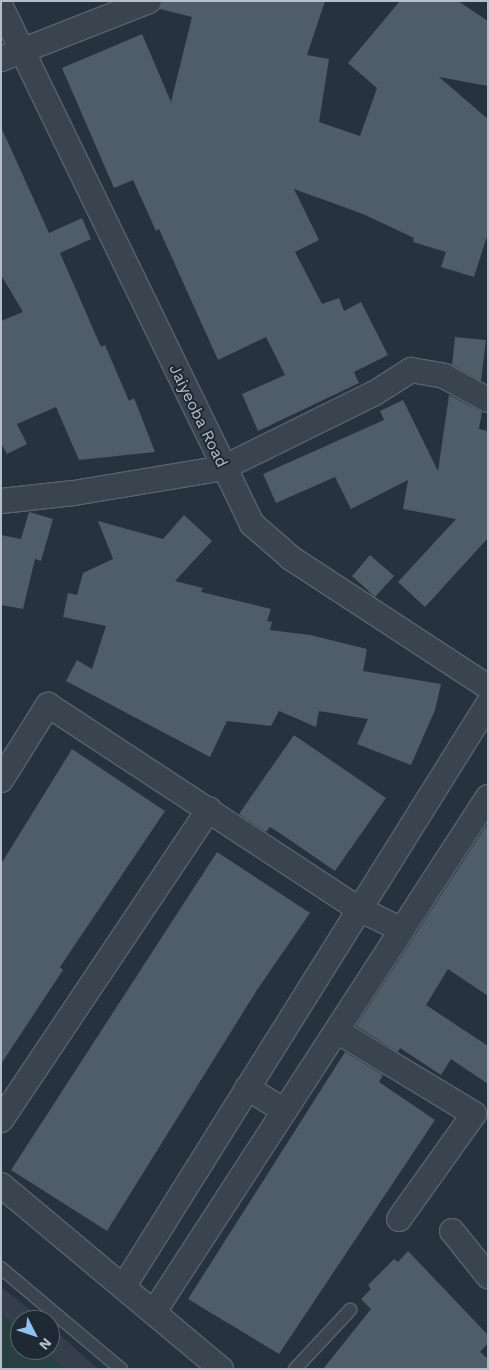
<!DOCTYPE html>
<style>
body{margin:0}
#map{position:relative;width:489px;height:1370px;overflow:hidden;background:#26323e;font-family:"Work Sans",sans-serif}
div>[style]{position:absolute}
.airport>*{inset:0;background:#343f4b}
.green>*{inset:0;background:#294040}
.building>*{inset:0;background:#4f5d69}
.roads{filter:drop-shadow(1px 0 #58626c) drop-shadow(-1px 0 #58626c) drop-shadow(0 1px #58626c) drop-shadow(0 -1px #58626c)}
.service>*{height:12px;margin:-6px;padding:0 6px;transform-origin:6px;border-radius:6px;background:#3a444e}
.minor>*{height:24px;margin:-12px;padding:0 12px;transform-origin:12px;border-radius:12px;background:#3a444e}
span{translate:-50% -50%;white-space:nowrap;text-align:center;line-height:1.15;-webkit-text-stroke:4px #1f2933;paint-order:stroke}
.street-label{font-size:16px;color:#b6bfc9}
.frame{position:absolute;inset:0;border:2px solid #b6bfc9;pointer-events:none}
.north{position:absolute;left:10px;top:1310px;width:50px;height:50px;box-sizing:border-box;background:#1f2933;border:1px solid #5b656f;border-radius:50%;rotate:131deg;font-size:14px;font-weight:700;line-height:20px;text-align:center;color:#b6bfc9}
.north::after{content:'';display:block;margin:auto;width:18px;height:22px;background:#91c0f3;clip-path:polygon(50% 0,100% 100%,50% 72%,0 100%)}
</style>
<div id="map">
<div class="airport">
<i style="clip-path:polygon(1px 1287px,43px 1320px,20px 1320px,20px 1350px,50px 1350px,50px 1326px,98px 1369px,1px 1369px)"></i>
</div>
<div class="green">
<i style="clip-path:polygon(1px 1313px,20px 1330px,20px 1350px,43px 1350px,65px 1369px,1px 1369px)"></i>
</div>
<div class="building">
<i style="clip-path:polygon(162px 1px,325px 1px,307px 55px,329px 59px,319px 122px,360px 136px,377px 88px,348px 63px,400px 1px,458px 1px,488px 21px,488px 86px,439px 77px,488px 119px,488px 233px,474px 277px,441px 267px,446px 252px,413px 242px,414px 238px,363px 214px,294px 189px,319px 240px,295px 252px,322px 304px,339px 298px,344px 311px,361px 302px,388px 355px,354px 372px,359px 383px,258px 431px,242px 394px,285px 375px,266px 337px,218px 360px,159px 229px,156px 231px,133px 180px,114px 188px,62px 68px,142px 34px,171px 102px,192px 17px,160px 9px)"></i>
<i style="clip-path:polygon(1px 127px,49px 233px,82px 218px,91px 239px,60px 253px,101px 347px,105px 345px,129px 401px,134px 398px,155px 452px,79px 460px,56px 407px,17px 424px,27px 444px,7px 454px,1px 443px,1px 321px,23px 312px,1px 275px)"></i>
<i style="clip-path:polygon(455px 337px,486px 340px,481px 381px,452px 365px)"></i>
<i style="clip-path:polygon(449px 395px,482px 412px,479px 429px,488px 431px,488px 538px,425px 607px,398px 582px,456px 519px,403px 509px,408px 480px,351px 509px,335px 477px,276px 503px,263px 474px,384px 420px,380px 411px,403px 400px,438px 471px)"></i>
<i style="clip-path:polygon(29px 512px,53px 519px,41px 561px,35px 559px,23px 609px,1px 605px,1px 535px,21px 539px)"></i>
<i style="clip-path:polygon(184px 515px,212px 541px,175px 581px,203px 588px,201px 592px,271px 609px,267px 621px,272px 622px,270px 630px,310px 635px,367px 649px,363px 671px,441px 684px,435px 710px,411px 765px,357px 744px,368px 719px,319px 711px,316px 727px,279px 711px,271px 726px,227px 721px,210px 757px,66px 681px,77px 660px,92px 669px,106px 626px,63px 617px,68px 593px,77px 595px,83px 573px,113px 559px,98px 521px,163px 539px)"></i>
<i style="clip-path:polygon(370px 555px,394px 576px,375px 597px,352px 576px)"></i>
<i style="clip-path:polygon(294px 735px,386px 798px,335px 871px,281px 834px,270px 827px,266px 832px,239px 814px)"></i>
<i style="clip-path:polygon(72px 749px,165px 811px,60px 967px,63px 970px,1px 1064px,1px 864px)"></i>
<i style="clip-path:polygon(488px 823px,488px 996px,448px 969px,426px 1005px,488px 1046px,488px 1084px,451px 1059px,441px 1075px,400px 1048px,398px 1052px,356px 1026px)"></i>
<i style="clip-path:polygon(217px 852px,310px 913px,257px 990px,107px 1231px,11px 1170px)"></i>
<i style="clip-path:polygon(345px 1052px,383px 1075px,379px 1082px,435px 1120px,279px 1354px,188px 1299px)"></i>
<i style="clip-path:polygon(408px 1251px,488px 1335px,488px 1343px,480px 1352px,488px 1359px,488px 1369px,323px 1369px,371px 1309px,361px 1299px,371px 1289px,368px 1285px,394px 1259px,398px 1262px)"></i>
</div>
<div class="roads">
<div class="service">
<i style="left:1px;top:1268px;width:157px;rotate:40.1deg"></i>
<i style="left:295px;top:1369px;width:81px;rotate:-47deg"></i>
</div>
<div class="minor">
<i style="left:1px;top:7px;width:575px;rotate:64.1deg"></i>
<i style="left:252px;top:524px;width:52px;rotate:41.1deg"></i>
<i style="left:291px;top:558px;width:235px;rotate:33.2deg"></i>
<i style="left:1px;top:59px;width:159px;rotate:-21.4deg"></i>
<i style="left:1px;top:501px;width:73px;rotate:-6.3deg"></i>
<i style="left:74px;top:493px;width:151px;rotate:-9.5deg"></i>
<i style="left:223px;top:468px;width:169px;rotate:-26.3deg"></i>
<i style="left:375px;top:393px;width:43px;rotate:-32.6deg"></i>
<i style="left:411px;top:370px;width:34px;rotate:10deg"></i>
<i style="left:444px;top:376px;width:50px;rotate:28.6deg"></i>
<i style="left:1px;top:780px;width:89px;rotate:-57.9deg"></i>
<i style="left:48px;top:705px;width:372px;rotate:33.3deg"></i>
<i style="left:359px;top:909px;width:48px;rotate:26deg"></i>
<i style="left:337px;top:1031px;width:160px;rotate:31.2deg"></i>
<i style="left:474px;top:1114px;width:129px;rotate:125.5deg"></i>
<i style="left:247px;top:1088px;width:44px;rotate:31.2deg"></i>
<i style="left:1px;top:1120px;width:374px;rotate:-56.2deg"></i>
<i style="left:1px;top:1185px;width:287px;rotate:39.9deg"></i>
<i style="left:452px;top:1231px;width:58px;rotate:51.3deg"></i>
<i style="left:124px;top:1286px;width:686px;rotate:-57.98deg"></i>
<i style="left:154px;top:1312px;width:614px;rotate:-57.03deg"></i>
</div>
</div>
<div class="street-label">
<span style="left:198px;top:416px;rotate:64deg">Jaiyeoba Road</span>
</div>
<div class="frame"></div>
<div class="north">N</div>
</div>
